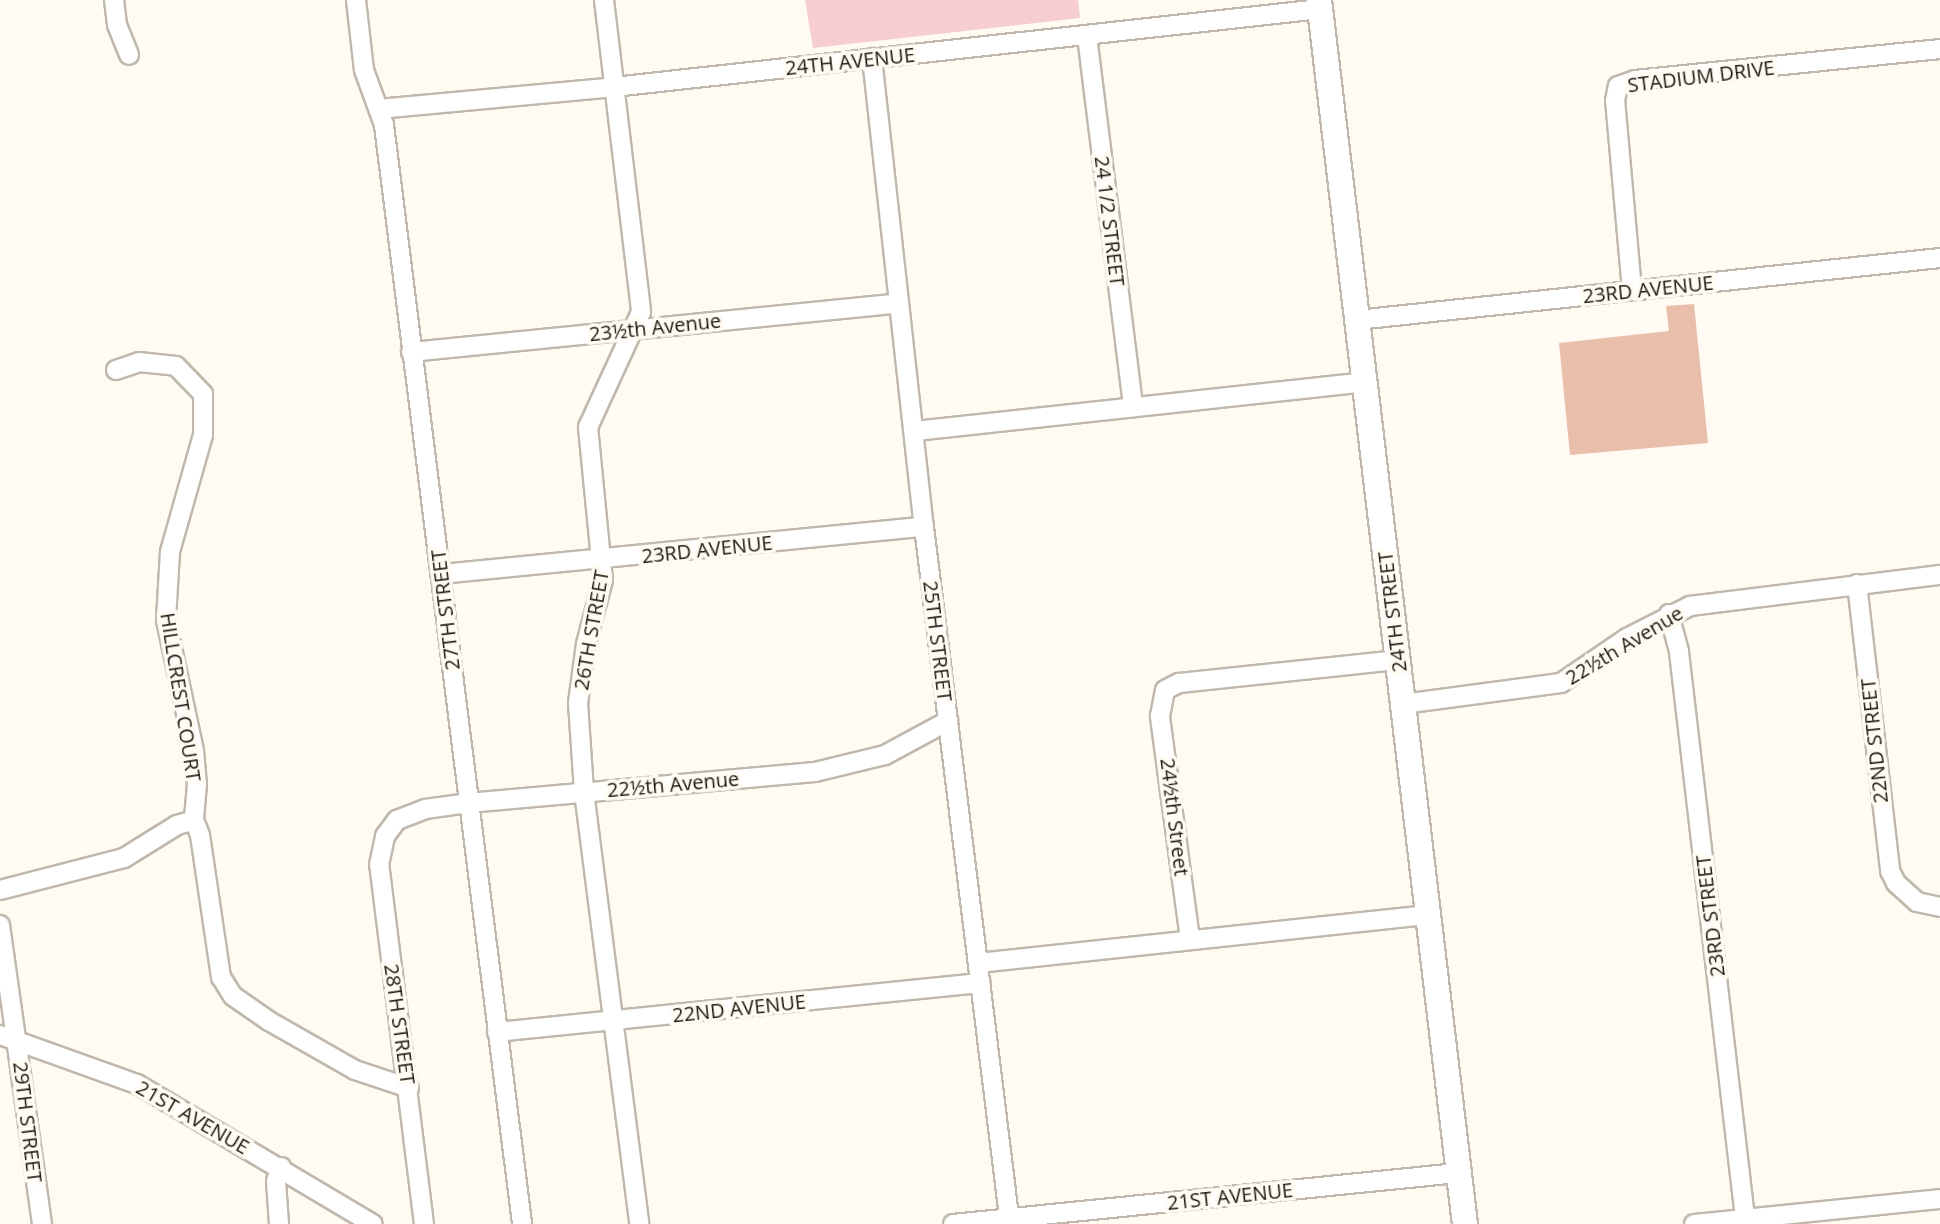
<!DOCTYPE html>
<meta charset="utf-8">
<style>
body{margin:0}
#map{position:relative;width:1940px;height:1224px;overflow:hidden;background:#fffaf2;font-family:"Open Sans",sans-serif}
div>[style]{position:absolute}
.green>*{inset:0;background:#f6ced2}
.building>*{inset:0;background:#e9bfac}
.roads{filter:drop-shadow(2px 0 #c0b8ac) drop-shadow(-2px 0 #c0b8ac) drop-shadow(0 2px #c0b8ac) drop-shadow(0 -2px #c0b8ac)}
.minor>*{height:18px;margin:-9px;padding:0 9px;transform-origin:9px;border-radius:9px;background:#fff}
.tertiary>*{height:24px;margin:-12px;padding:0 12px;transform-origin:12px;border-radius:12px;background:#fff}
span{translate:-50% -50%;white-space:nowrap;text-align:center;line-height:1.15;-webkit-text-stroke:7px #fffaf2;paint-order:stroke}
.street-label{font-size:20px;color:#1b1914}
</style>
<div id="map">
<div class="green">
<i style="clip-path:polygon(805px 0,1078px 0,1080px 18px,813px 48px)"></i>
</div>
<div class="building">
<i style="clip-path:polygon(1694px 304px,1708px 443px,1570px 455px,1559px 343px,1669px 331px,1666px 306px)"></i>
</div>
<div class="roads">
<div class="minor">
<i style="left:114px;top:0;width:25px;rotate:83deg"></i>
<i style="left:117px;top:25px;width:32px;rotate:68deg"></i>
<i style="left:356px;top:0;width:70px;rotate:83.5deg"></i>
<i style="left:364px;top:70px;width:59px;rotate:70deg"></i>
<i style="left:384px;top:125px;width:1108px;rotate:82.84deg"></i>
<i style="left:604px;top:0;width:314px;rotate:83.2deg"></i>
<i style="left:641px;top:312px;width:127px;rotate:114.7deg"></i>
<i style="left:588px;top:427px;width:154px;rotate:84.4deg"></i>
<i style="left:603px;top:580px;width:66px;rotate:104.9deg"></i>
<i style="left:586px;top:644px;width:60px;rotate:97.7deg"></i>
<i style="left:578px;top:703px;width:89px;rotate:86.1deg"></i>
<i style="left:584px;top:792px;width:435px;rotate:82.7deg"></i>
<i style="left:1087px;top:36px;width:374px;rotate:82.9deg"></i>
<i style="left:872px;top:58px;width:472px;rotate:83.7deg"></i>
<i style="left:924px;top:527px;width:702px;rotate:82.97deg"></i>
<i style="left:379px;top:109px;width:236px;rotate:-5.3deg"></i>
<i style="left:614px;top:87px;width:710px;rotate:-6.3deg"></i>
<i style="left:1632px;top:290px;width:190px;rotate:-95.1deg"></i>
<i style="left:1615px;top:101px;width:15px;rotate:-79deg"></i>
<i style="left:1618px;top:86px;width:18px;rotate:-19deg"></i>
<i style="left:1635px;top:80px;width:307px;rotate:-5.8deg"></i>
<i style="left:1357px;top:320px;width:586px;rotate:-6.07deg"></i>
<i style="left:411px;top:352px;width:490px;rotate:-5.7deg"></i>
<i style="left:116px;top:370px;width:24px;rotate:-19deg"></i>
<i style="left:139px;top:362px;width:37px;rotate:6deg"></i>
<i style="left:176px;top:366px;width:39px;rotate:46deg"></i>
<i style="left:203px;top:394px;width:41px;rotate:90deg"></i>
<i style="left:203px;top:435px;width:122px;rotate:105.8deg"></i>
<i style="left:170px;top:552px;width:68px;rotate:93.4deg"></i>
<i style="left:166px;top:620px;width:134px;rotate:77.9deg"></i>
<i style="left:194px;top:751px;width:33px;rotate:85deg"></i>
<i style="left:197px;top:784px;width:36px;rotate:95deg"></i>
<i style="left:194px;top:820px;width:16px;rotate:68deg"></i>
<i style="left:200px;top:835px;width:144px;rotate:81.6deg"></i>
<i style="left:221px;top:977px;width:22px;rotate:58deg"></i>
<i style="left:233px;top:996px;width:44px;rotate:34.8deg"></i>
<i style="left:269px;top:1021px;width:99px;rotate:29.7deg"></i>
<i style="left:355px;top:1070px;width:57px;rotate:18.4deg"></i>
<i style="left:915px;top:431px;width:452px;rotate:-6.2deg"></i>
<i style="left:441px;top:574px;width:485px;rotate:-5.6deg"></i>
<i style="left:1857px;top:584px;width:289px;rotate:83.4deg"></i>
<i style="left:1890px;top:871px;width:13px;rotate:63deg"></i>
<i style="left:1896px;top:883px;width:28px;rotate:42deg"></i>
<i style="left:1917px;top:902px;width:24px;rotate:12deg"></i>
<i style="left:1669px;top:614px;width:39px;rotate:75deg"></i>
<i style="left:1679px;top:652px;width:570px;rotate:83.35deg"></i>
<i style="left:1403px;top:704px;width:159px;rotate:-7.6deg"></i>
<i style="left:1561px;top:683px;width:80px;rotate:-34.3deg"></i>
<i style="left:1627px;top:638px;width:71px;rotate:-26.9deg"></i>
<i style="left:1690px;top:606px;width:252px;rotate:-7.1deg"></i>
<i style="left:0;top:890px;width:128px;rotate:-14.5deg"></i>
<i style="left:124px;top:858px;width:62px;rotate:-31.9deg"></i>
<i style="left:177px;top:825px;width:18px;rotate:-16deg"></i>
<i style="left:0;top:925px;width:302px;rotate:82deg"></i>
<i style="left:1190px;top:939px;width:225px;rotate:-97.7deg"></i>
<i style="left:1160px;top:716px;width:26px;rotate:-79deg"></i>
<i style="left:1165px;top:690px;width:16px;rotate:-27deg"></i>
<i style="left:1179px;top:683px;width:219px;rotate:-6deg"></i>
<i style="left:978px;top:963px;width:453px;rotate:-6.1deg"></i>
<i style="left:497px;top:1032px;width:486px;rotate:-5.8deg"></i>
<i style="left:0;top:1035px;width:145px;rotate:19.7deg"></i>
<i style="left:137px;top:1084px;width:274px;rotate:30.7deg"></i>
<i style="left:279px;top:1224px;width:43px;rotate:-94deg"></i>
<i style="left:276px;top:1181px;width:15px;rotate:-70deg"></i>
<i style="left:424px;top:1224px;width:362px;rotate:-97.1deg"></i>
<i style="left:379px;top:865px;width:30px;rotate:-78deg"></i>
<i style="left:385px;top:836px;width:20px;rotate:-53deg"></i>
<i style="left:397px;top:820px;width:30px;rotate:-21deg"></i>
<i style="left:425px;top:809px;width:43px;rotate:-7.9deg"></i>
<i style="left:468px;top:803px;width:348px;rotate:-5.1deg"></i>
<i style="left:815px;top:772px;width:72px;rotate:-13.7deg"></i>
<i style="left:885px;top:755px;width:72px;rotate:-28.4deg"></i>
<i style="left:953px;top:1224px;width:508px;rotate:-5.77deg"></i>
<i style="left:1694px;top:1224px;width:247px;rotate:-5.8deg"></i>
</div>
<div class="tertiary">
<i style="left:1319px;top:0;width:1233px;rotate:83.2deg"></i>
</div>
</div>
<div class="street-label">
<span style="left:850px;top:61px;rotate:-6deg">24TH AVENUE</span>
<span style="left:1701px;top:76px;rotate:-7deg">STADIUM DRIVE</span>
<span style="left:1110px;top:221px;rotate:83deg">24 1/2 STREET</span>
<span style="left:1648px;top:289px;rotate:-6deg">23RD AVENUE</span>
<span style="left:655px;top:327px;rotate:-6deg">23½th Avenue</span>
<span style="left:707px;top:549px;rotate:-6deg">23RD AVENUE</span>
<span style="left:445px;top:610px;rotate:-97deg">27TH STREET</span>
<span style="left:1392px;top:612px;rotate:-97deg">24TH STREET</span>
<span style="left:591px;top:630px;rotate:-80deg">26TH STREET</span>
<span style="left:938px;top:641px;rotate:83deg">25TH STREET</span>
<span style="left:1624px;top:645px;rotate:-31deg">22½th Avenue</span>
<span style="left:181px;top:697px;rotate:81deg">HILLCREST COURT</span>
<span style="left:1874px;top:741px;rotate:-96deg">22ND STREET</span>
<span style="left:673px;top:784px;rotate:-5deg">22½th Avenue</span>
<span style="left:1175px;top:817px;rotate:83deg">24½th Street</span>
<span style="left:1710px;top:916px;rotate:-97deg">23RD STREET</span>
<span style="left:739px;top:1008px;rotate:-6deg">22ND AVENUE</span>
<span style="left:400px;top:1024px;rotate:82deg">28TH STREET</span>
<span style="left:193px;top:1117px;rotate:30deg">21ST AVENUE</span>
<span style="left:28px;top:1122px;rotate:83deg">29TH STREET</span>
<span style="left:1230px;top:1196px;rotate:-6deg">21ST AVENUE</span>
</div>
</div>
